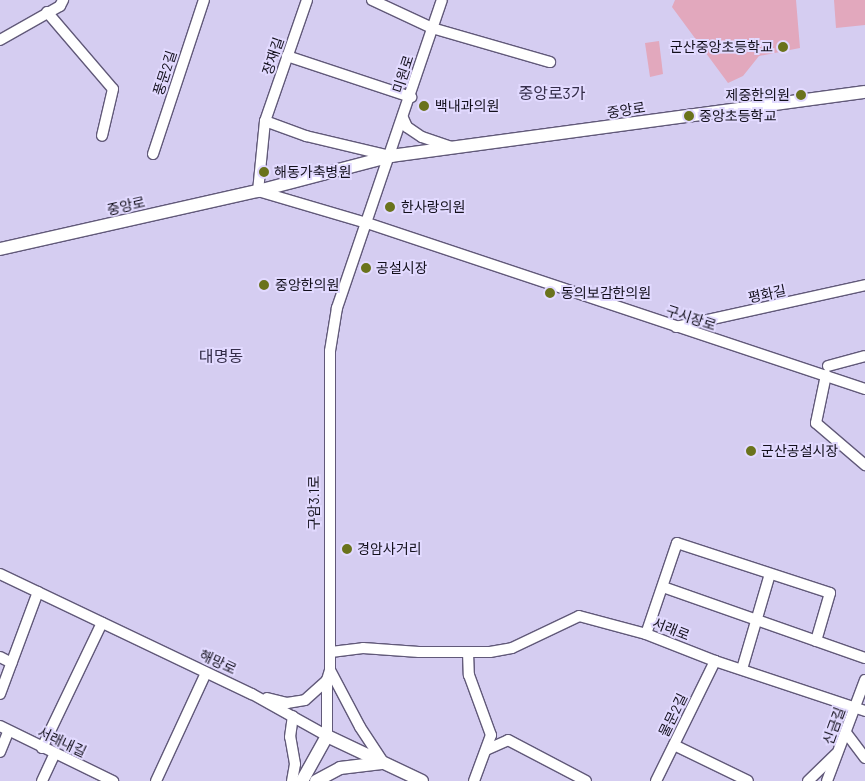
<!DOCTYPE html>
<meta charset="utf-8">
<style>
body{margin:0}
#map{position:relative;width:865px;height:781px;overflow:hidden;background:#d5cdf1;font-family:Barlow,"Noto Sans KR",sans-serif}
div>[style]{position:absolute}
.green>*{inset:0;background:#e2a8bd}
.roads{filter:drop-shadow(1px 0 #615979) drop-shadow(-1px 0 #615979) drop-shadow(0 1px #615979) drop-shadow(0 -1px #615979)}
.minor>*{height:10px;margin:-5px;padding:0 5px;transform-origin:5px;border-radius:5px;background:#fff}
.major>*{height:12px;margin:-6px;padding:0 6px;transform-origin:6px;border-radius:6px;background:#fff}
.dots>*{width:14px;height:14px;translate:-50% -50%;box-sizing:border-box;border:2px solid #e2daff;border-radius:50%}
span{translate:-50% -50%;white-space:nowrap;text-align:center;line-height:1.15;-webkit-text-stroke:4px #e2daff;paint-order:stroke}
.poi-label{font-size:14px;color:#13101c}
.right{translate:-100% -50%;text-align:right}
.left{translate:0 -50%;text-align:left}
.street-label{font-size:14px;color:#13101c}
.quarter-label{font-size:16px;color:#342d49}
</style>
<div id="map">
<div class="green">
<i style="clip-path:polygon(675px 0,796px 0,800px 48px,759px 56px,743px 76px,728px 83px,672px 7px)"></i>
<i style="clip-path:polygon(834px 0,865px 0,865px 25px,836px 28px)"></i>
<i style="clip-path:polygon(659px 41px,663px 74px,650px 77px,645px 43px)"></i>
</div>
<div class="roads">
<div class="minor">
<i style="left:307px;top:0;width:128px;rotate:109.1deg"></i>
<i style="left:265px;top:121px;width:70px;rotate:95.7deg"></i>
<i style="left:258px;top:191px;width:114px;rotate:16.4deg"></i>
<i style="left:367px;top:223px;width:525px;rotate:18.43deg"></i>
<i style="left:372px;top:0;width:66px;rotate:25deg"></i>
<i style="left:432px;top:28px;width:123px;rotate:16.1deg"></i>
<i style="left:47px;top:12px;width:101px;rotate:49.4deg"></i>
<i style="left:113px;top:89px;width:48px;rotate:103.2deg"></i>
<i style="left:0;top:40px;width:69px;rotate:-29.5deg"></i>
<i style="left:60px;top:6px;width:7px;rotate:-63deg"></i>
<i style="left:287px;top:56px;width:131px;rotate:18.3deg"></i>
<i style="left:403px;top:118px;width:10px;rotate:66deg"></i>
<i style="left:407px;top:127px;width:18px;rotate:34deg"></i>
<i style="left:422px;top:137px;width:31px;rotate:19deg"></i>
<i style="left:265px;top:121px;width:44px;rotate:20.1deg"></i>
<i style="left:306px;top:136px;width:86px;rotate:13.4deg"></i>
<i style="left:153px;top:154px;width:162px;rotate:-71.7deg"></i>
<i style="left:676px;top:327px;width:194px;rotate:-12.5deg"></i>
<i style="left:828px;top:366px;width:38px;rotate:-15deg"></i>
<i style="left:826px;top:375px;width:49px;rotate:101.8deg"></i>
<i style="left:816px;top:423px;width:65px;rotate:40.6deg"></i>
<i style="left:0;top:574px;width:279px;rotate:25.5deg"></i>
<i style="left:252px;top:694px;width:86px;rotate:29.2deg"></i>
<i style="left:663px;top:587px;width:214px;rotate:19.4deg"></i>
<i style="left:646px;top:634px;width:96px;rotate:-71.2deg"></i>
<i style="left:677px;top:543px;width:161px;rotate:18.1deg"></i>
<i style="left:830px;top:593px;width:50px;rotate:106.3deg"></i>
<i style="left:331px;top:652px;width:32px;rotate:-7deg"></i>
<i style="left:363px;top:648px;width:56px;rotate:4.1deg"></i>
<i style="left:419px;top:652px;width:71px"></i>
<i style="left:490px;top:652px;width:22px;rotate:-10deg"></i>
<i style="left:512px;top:648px;width:74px;rotate:-25.5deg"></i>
<i style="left:579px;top:616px;width:69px;rotate:15deg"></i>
<i style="left:646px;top:634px;width:74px;rotate:21.4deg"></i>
<i style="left:715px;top:661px;width:158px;rotate:18.4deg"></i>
<i style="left:468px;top:652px;width:23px;rotate:88deg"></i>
<i style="left:469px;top:675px;width:64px;rotate:69.9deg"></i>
<i style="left:491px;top:735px;width:49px;rotate:110.3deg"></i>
<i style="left:0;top:657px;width:13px;rotate:27deg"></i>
<i style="left:742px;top:669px;width:99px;rotate:-73.6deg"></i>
<i style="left:330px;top:670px;width:64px;rotate:62.2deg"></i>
<i style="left:360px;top:727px;width:42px;rotate:56.7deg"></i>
<i style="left:0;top:694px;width:109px;rotate:-69.6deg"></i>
<i style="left:267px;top:698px;width:21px;rotate:14deg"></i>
<i style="left:287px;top:703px;width:18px;rotate:-9deg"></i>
<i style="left:305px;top:700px;width:30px;rotate:-42deg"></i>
<i style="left:0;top:726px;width:126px;rotate:26deg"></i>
<i style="left:847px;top:734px;width:30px;rotate:53deg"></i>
<i style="left:327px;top:736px;width:56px;rotate:-90deg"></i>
<i style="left:327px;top:680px;width:10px;rotate:-73deg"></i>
<i style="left:330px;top:670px;width:319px;rotate:-90deg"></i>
<i style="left:330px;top:351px;width:44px;rotate:-80.8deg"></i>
<i style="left:337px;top:308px;width:325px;rotate:-71.2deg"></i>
<i style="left:674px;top:745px;width:82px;rotate:25.9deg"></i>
<i style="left:42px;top:748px;width:139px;rotate:-64.4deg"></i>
<i style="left:486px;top:750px;width:24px;rotate:-24deg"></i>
<i style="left:508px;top:740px;width:88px;rotate:27.7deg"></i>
<i style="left:0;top:752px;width:22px;rotate:-68deg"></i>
<i style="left:42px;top:781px;width:29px;rotate:-65deg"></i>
<i style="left:156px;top:781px;width:119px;rotate:-65.2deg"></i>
<i style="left:292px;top:781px;width:17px;rotate:-80deg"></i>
<i style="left:295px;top:764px;width:27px;rotate:-100deg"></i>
<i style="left:290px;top:737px;width:21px;rotate:-82deg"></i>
<i style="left:656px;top:781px;width:134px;rotate:-63.8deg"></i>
<i style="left:808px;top:781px;width:39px;rotate:-44deg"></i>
<i style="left:827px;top:781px;width:108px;rotate:-69.4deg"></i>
</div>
<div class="major">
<i style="left:0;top:249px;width:264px;rotate:-12.7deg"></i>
<i style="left:258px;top:191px;width:138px;rotate:-14.7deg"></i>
<i style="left:391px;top:156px;width:478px;rotate:-7.7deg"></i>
<i style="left:302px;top:781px;width:51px;rotate:-60.9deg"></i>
<i style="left:327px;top:736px;width:105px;rotate:25.3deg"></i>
<i style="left:316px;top:781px;width:27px;rotate:-28deg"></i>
<i style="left:340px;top:768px;width:42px;rotate:-6.8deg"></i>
</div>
</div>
<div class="dots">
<i style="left:783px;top:47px;background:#6a731c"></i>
<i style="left:801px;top:95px;background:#6a731c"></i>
<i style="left:424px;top:106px;background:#6a731c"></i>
<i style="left:689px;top:116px;background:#6a731c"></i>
<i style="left:264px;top:172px;background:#6a731c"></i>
<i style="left:390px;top:207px;background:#6a731c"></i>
<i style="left:366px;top:268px;background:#6a731c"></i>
<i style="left:264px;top:285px;background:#6a731c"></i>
<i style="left:550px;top:293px;background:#6a731c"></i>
<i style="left:751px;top:451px;background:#6a731c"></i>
<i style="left:347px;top:549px;background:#6a731c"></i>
</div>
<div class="poi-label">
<span class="right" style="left:773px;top:47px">군산중앙초등학교</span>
<span class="right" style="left:790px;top:95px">제중한의원</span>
<span class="left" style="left:435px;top:106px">백내과의원</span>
<span class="left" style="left:699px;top:116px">중앙초등학교</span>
<span class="left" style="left:274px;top:172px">해동가축병원</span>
<span class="left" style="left:401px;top:207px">한사랑의원</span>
<span class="left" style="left:376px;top:268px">공설시장</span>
<span class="left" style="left:275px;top:285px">중앙한의원</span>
<span class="left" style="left:561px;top:293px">동의보감한의원</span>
<span class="left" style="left:761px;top:451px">군산공설시장</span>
<span class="left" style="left:357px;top:549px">경암사거리</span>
</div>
<div class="street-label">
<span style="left:273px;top:56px;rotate:-71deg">장재길</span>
<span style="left:165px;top:73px;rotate:-72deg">풍문2길</span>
<span style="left:403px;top:74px;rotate:-72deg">미원로</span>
<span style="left:626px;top:110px;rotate:-9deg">중앙로</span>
<span style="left:126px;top:206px;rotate:-13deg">중앙로</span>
<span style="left:767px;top:294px;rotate:-12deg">평화길</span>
<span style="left:691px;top:318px;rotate:18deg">구시장로</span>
<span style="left:314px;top:503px;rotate:-90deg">구암3.1로</span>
<span style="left:671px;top:629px;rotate:21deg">서래로</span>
<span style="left:218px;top:662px;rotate:25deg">해망로</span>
<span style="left:673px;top:715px;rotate:-64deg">물문2길</span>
<span style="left:834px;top:726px;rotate:-70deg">신금길</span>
<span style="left:62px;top:742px;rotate:25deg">서래내길</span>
</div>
<div class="quarter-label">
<span style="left:552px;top:93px">중앙로3가</span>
<span style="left:221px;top:356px">대명동</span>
</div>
</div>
